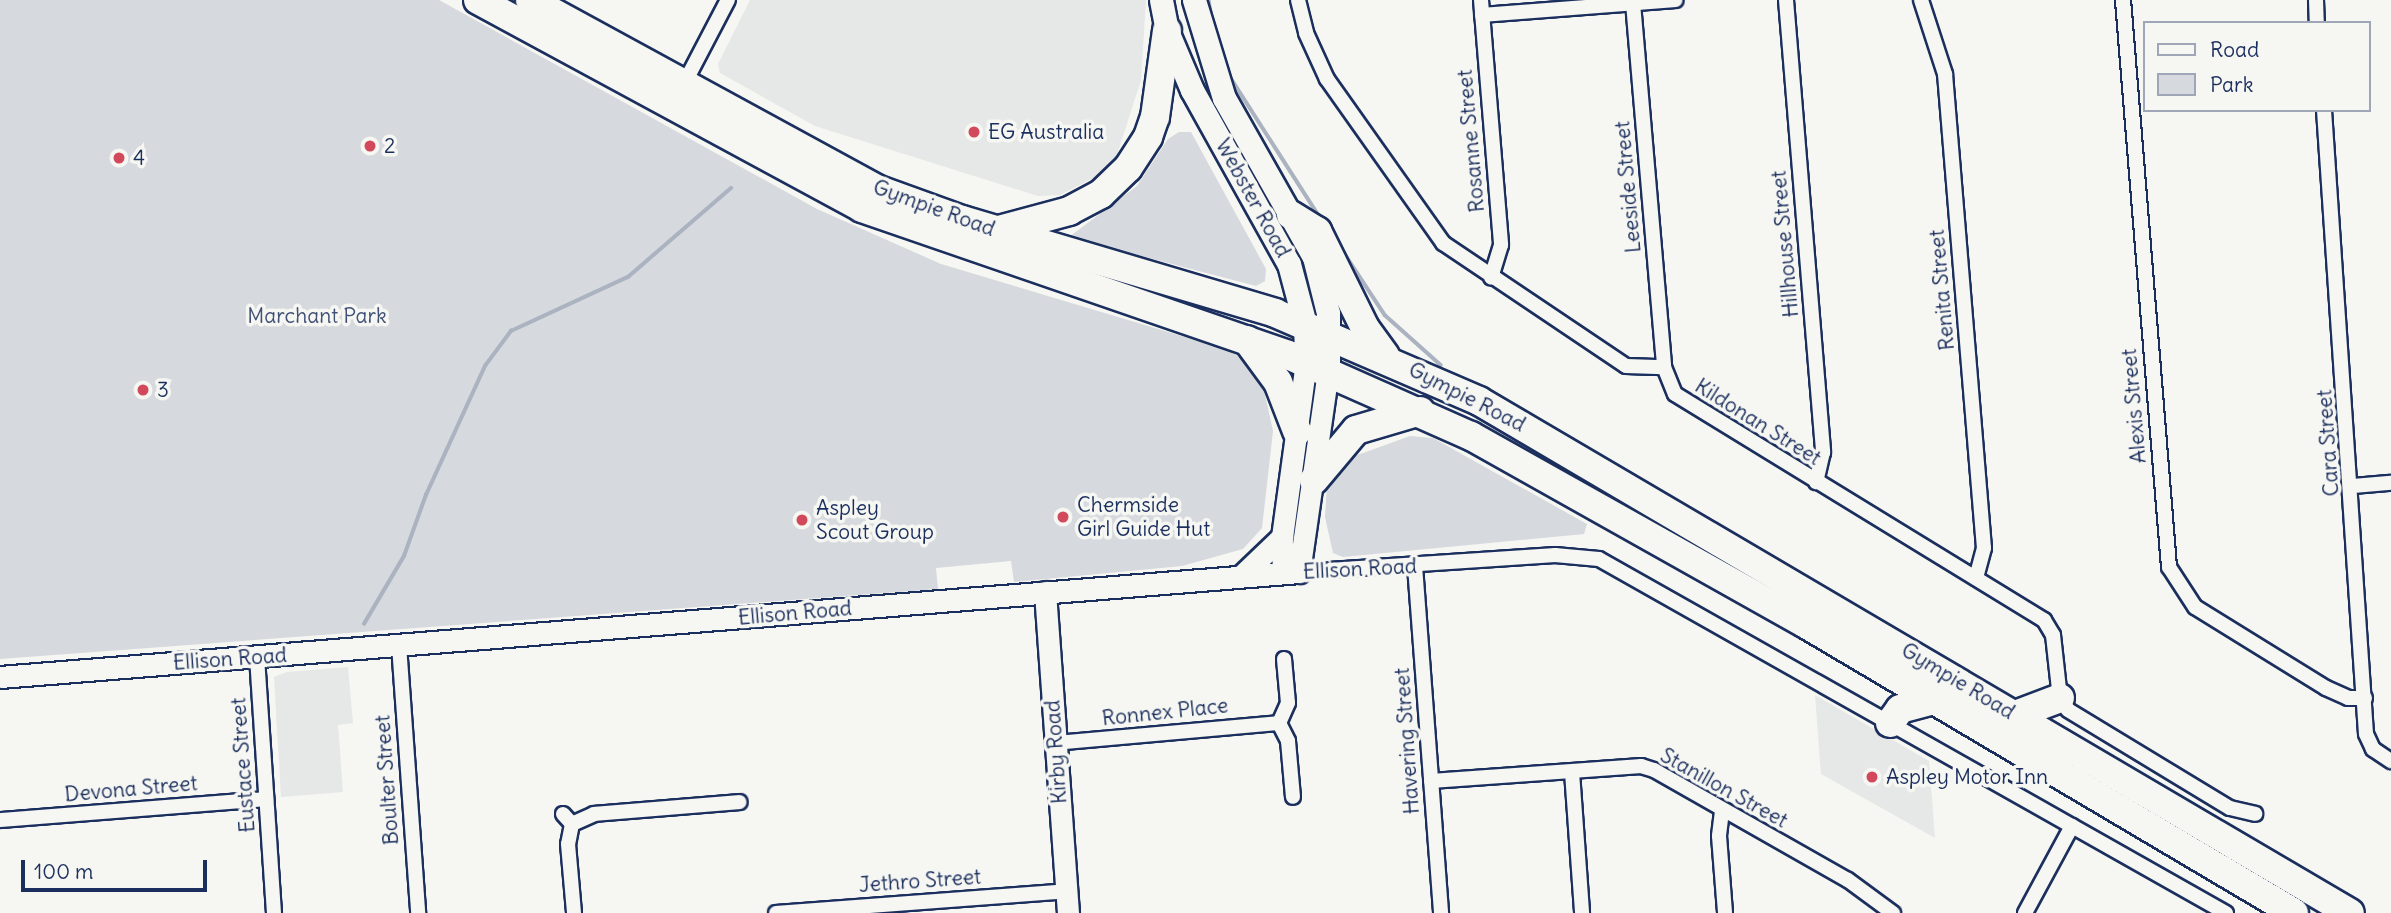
<!DOCTYPE html>
<style>
body{margin:0}
#map{position:relative;width:2391px;height:913px;overflow:hidden;background:#f6f6f2;font-family:Delius,sans-serif}
div>[style]{position:absolute}
.built>*{inset:0;background:#e6e7e7}
.green>*{inset:0;background:#d6d9dd}
.stream>*{height:3.5px;margin:-1.75px;padding:0 1.75px;transform-origin:1.75px;border-radius:1.75px;background:#abb2c0}
.roads{filter:drop-shadow(2px 0 #1b2f5e) drop-shadow(-2px 0 #1b2f5e) drop-shadow(0 2px #1b2f5e) drop-shadow(0 -2px #1b2f5e)}
.street>*{height:14px;margin:-7px;padding:0 7px;transform-origin:7px;border-radius:7px;background:#f6f6f2}
.secondary>*{height:21px;margin:-10.5px;padding:0 10.5px;transform-origin:10.5px;border-radius:10.5px;background:#f6f6f2}
.primary>*{height:23px;margin:-11.5px;padding:0 11.5px;transform-origin:11.5px;border-radius:11.5px;background:#f6f6f2}
.highway>*{height:28px;margin:-14px;padding:0 14px;transform-origin:14px;border-radius:14px;background:#f6f6f2}
.dots>*{width:19px;height:19px;translate:-50% -50%;box-sizing:border-box;border:4px solid #f6f6f2;border-radius:50%}
span{translate:-50% -50%;white-space:nowrap;text-align:center;line-height:1.15;-webkit-text-stroke:7px #f6f6f2;paint-order:stroke}
.poi-label{font-size:21px;color:#1b2f5e}
.left{translate:0 -50%;text-align:left}
.street-label{font-size:21px;color:#1b2f5e}
.park-label{font-size:21px;color:#405177}
.legend{position:absolute;left:2143px;top:21px;width:228px;height:91px;box-sizing:border-box;background:#f6f6f2;border:2px solid #9ea6b7;margin:0;padding:9px 12px;list-style:none;font-size:21px;color:#1b2f5e}
.legend li{display:flex;align-items:center;gap:14px;height:35px}
.legend b{width:35px;border:2px solid #9ea6b7}
.scale{position:absolute;left:21px;top:860px;width:186px;height:32px;box-sizing:border-box;border:4px solid #1b2f5e;border-top:0;padding-left:9px;font-size:21px;line-height:24px;white-space:nowrap;color:#1b2f5e;-webkit-text-stroke:5px #f6f6f2;paint-order:stroke}
</style>
<div id="map">
<div class="built">
<i style="clip-path:polygon(750px 0,1146px 0,1141px 80px,1116px 158px,1101px 174px,1060px 195px,1038px 196px,815px 126px,720px 73px,718px 64px)"></i>
<i style="clip-path:polygon(348px 667px,353px 723px,338px 725px,343px 792px,281px 797px,274px 677px,287px 672px)"></i>
<i style="clip-path:polygon(1815px 695px,1929px 761px,1935px 838px,1821px 774px)"></i>
</div>
<div class="green">
<i style="clip-path:polygon(0 0,439px 0,817px 209px,941px 264px,1225px 349px,1250px 363px,1262px 381px,1273px 431px,1262px 528px,1243px 549px,1182px 566px,1014px 582px,1011px 561px,936px 568px,938px 589px,0 659px)"></i>
<i style="clip-path:polygon(1179px 132px,1191px 132px,1266px 269px,1265px 281px,1256px 286px,1069px 237px,1137px 186px,1168px 139px)"></i>
<i style="clip-path:polygon(1410px 436px,1433px 438px,1587px 524px,1584px 534px,1343px 557px,1333px 553px,1325px 517px,1327px 484px,1352px 457px)"></i>
</div>
<div class="stream">
<i style="left:1209px;top:0;width:25px;rotate:81deg"></i>
<i style="left:1229px;top:75px;width:171px;rotate:57.4deg"></i>
<i style="left:1341px;top:248px;width:80px;rotate:56.7deg"></i>
<i style="left:1385px;top:315px;width:75px;rotate:41.8deg"></i>
<i style="left:364px;top:624px;width:79px;rotate:-59.5deg"></i>
<i style="left:404px;top:556px;width:65px;rotate:-70.2deg"></i>
<i style="left:426px;top:495px;width:142px;rotate:-65.4deg"></i>
<i style="left:485px;top:366px;width:44px;rotate:-53.4deg"></i>
<i style="left:511px;top:331px;width:129px;rotate:-24.8deg"></i>
<i style="left:628px;top:277px;width:136px;rotate:-40.8deg"></i>
</div>
<div class="roads">
<div class="street">
<i style="left:1298px;top:0;width:34px;rotate:76deg"></i>
<i style="left:1306px;top:33px;width:51px;rotate:65.5deg"></i>
<i style="left:1327px;top:79px;width:201px;rotate:54.7deg"></i>
<i style="left:1443px;top:243px;width:220px;rotate:33.9deg"></i>
<i style="left:1626px;top:366px;width:38px;rotate:2deg"></i>
<i style="left:1481px;top:0;width:246px;rotate:85.3deg"></i>
<i style="left:1501px;top:245px;width:34px;rotate:107deg"></i>
<i style="left:1786px;top:0;width:454px;rotate:85.3deg"></i>
<i style="left:1823px;top:452px;width:31px;rotate:103deg"></i>
<i style="left:1921px;top:0;width:78px;rotate:72deg"></i>
<i style="left:1945px;top:74px;width:476px;rotate:85.3deg"></i>
<i style="left:1984px;top:548px;width:31px;rotate:105deg"></i>
<i style="left:2123px;top:0;width:569px;rotate:85.36deg"></i>
<i style="left:2169px;top:567px;width:48px;rotate:57deg"></i>
<i style="left:2195px;top:607px;width:154px;rotate:31.7deg"></i>
<i style="left:2326px;top:688px;width:24px;rotate:24deg"></i>
<i style="left:2348px;top:698px;width:17px"></i>
<i style="left:2316px;top:0;width:23px;rotate:88deg"></i>
<i style="left:1633px;top:3px;width:365px;rotate:85.1deg"></i>
<i style="left:1664px;top:367px;width:29px;rotate:68deg"></i>
<i style="left:1675px;top:394px;width:433px;rotate:31.5deg"></i>
<i style="left:2044px;top:620px;width:17px;rotate:59deg"></i>
<i style="left:2053px;top:635px;width:63px;rotate:83.7deg"></i>
<i style="left:2060px;top:698px;width:14px;rotate:56deg"></i>
<i style="left:2068px;top:710px;width:189px;rotate:31.2deg"></i>
<i style="left:2230px;top:808px;width:26px;rotate:13deg"></i>
<i style="left:1482px;top:15px;width:194px;rotate:-4.4deg"></i>
<i style="left:684px;top:84px;width:95px;rotate:-62.4deg"></i>
<i style="left:2324px;top:110px;width:625px;rotate:86.15deg"></i>
<i style="left:2366px;top:734px;width:17px;rotate:65deg"></i>
<i style="left:2373px;top:749px;width:22px;rotate:34deg"></i>
<i style="left:2353px;top:486px;width:38px;rotate:-5deg"></i>
<i style="left:1415px;top:566px;width:348px;rotate:85.7deg"></i>
<i style="left:1299px;top:572px;width:257px;rotate:-3.8deg"></i>
<i style="left:1555px;top:555px;width:44px;rotate:5.2deg"></i>
<i style="left:1599px;top:559px;width:720px;rotate:29.45deg"></i>
<i style="left:399px;top:645px;width:269px;rotate:85.9deg"></i>
<i style="left:257px;top:657px;width:257px;rotate:86.2deg"></i>
<i style="left:1284px;top:659px;width:44px;rotate:84.8deg"></i>
<i style="left:1288px;top:703px;width:22px;rotate:114deg"></i>
<i style="left:1279px;top:723px;width:20px;rotate:63deg"></i>
<i style="left:1288px;top:741px;width:56px;rotate:84.9deg"></i>
<i style="left:1055px;top:743px;width:225px;rotate:-5.1deg"></i>
<i style="left:1572px;top:772px;width:141px;rotate:85.9deg"></i>
<i style="left:1431px;top:781px;width:211px;rotate:-4.1deg"></i>
<i style="left:1641px;top:766px;width:14px;rotate:17deg"></i>
<i style="left:1654px;top:770px;width:223px;rotate:29.6deg"></i>
<i style="left:1848px;top:880px;width:56px;rotate:36.3deg"></i>
<i style="left:1722px;top:811px;width:25px;rotate:97deg"></i>
<i style="left:1719px;top:836px;width:77px;rotate:85.5deg"></i>
<i style="left:563px;top:814px;width:13px;rotate:48deg"></i>
<i style="left:572px;top:824px;width:20px;rotate:101deg"></i>
<i style="left:568px;top:844px;width:69px;rotate:85deg"></i>
<i style="left:0;top:820px;width:267px;rotate:-4.5deg"></i>
<i style="left:572px;top:824px;width:24px;rotate:-24deg"></i>
<i style="left:594px;top:814px;width:146px;rotate:-4.7deg"></i>
<i style="left:776px;top:913px;width:291px;rotate:-4.3deg"></i>
<i style="left:2025px;top:913px;width:99px;rotate:-61.6deg"></i>
</div>
<div class="secondary">
<i style="left:1283px;top:573px;width:36px;rotate:-92deg"></i>
<i style="left:1282px;top:537px;width:177px;rotate:-82.2deg"></i>
<i style="left:1241px;top:576px;width:57px;rotate:-43.6deg"></i>
<i style="left:1045px;top:592px;width:322px;rotate:85.9deg"></i>
<i style="left:0;top:677px;width:1303px;rotate:-4.62deg"></i>
<i style="left:1299px;top:572px;width:203px;rotate:-81.8deg"></i>
</div>
<div class="primary">
<i style="left:1161px;top:0;width:32px;rotate:79deg"></i>
<i style="left:1167px;top:31px;width:64px;rotate:67deg"></i>
<i style="left:1192px;top:90px;width:199px;rotate:60.9deg"></i>
<i style="left:1289px;top:264px;width:62px;rotate:75.1deg"></i>
<i style="left:1305px;top:324px;width:38px;rotate:88deg"></i>
<i style="left:1194px;top:0;width:102px;rotate:73deg"></i>
<i style="left:1224px;top:98px;width:183px;rotate:60.5deg"></i>
<i style="left:1314px;top:257px;width:58px;rotate:76deg"></i>
<i style="left:1328px;top:313px;width:58px;rotate:90deg"></i>
</div>
<div class="highway">
<i style="left:478px;top:0;width:437px;rotate:28.4deg"></i>
<i style="left:862px;top:208px;width:451px;rotate:19deg"></i>
<i style="left:1288px;top:355px;width:200px;rotate:23.9deg"></i>
<i style="left:1471px;top:436px;width:384px;rotate:29.3deg"></i>
<i style="left:1806px;top:624px;width:567px;rotate:30.63deg"></i>
<i style="left:530px;top:0;width:394px;rotate:28.6deg"></i>
<i style="left:876px;top:189px;width:91px;rotate:19.8deg"></i>
<i style="left:962px;top:220px;width:327px;rotate:16.5deg"></i>
<i style="left:1275px;top:313px;width:222px;rotate:23.3deg"></i>
<i style="left:1479px;top:401px;width:1010px;rotate:30.45deg"></i>
<i style="left:1291px;top:215px;width:31px;rotate:32deg"></i>
<i style="left:1317px;top:231px;width:108px;rotate:63.7deg"></i>
<i style="left:1365px;top:328px;width:34px;rotate:54deg"></i>
<i style="left:995px;top:231px;width:77px;rotate:-15.1deg"></i>
<i style="left:1069px;top:211px;width:36px;rotate:-28deg"></i>
<i style="left:1101px;top:194px;width:37px;rotate:-44deg"></i>
<i style="left:1128px;top:168px;width:37px;rotate:-57deg"></i>
<i style="left:1148px;top:137px;width:21px;rotate:-71deg"></i>
<i style="left:1155px;top:117px;width:87px;rotate:-82.1deg"></i>
<i style="left:1247px;top:340px;width:52px;rotate:53.6deg"></i>
<i style="left:1278px;top:382px;width:53px;rotate:68.8deg"></i>
<i style="left:1314px;top:480px;width:65px;rotate:-50deg"></i>
<i style="left:1356px;top:430px;width:67px;rotate:-16.5deg"></i>
<i style="left:2015px;top:715px;width:48px;rotate:-20.7deg"></i>
<i style="left:1890px;top:723px;width:17px;rotate:-54deg"></i>
<i style="left:1900px;top:709px;width:35px;rotate:-15deg"></i>
</div>
</div>
<div class="dots">
<i style="left:974px;top:132px;background:#d1495b"></i>
<i style="left:370px;top:146px;background:#d1495b"></i>
<i style="left:119px;top:158px;background:#d1495b"></i>
<i style="left:143px;top:390px;background:#d1495b"></i>
<i style="left:1063px;top:517px;background:#d1495b"></i>
<i style="left:802px;top:520px;background:#d1495b"></i>
<i style="left:1872px;top:777px;background:#d1495b"></i>
</div>
<div class="poi-label">
<span class="left" style="left:988px;top:132px">EG Australia</span>
<span class="left" style="left:384px;top:146px">2</span>
<span class="left" style="left:133px;top:158px">4</span>
<span class="left" style="left:157px;top:390px">3</span>
<span class="left" style="left:1077px;top:517px">Chermside<br>Girl Guide Hut</span>
<span class="left" style="left:816px;top:520px">Aspley<br>Scout Group</span>
<span class="left" style="left:1886px;top:777px">Aspley Motor Inn</span>
</div>
<div class="street-label">
<span style="left:1471px;top:141px;rotate:-95deg">Rosanne Street</span>
<span style="left:1628px;top:187px;rotate:-95deg">Leeside Street</span>
<span style="left:1253px;top:198px;rotate:61deg">Webster Road</span>
<span style="left:934px;top:208px;rotate:20deg">Gympie Road</span>
<span style="left:1785px;top:244px;rotate:-95deg">Hillhouse Street</span>
<span style="left:1942px;top:290px;rotate:-95deg">Renita Street</span>
<span style="left:1467px;top:397px;rotate:27deg">Gympie Road</span>
<span style="left:2134px;top:406px;rotate:-95deg">Alexis Street</span>
<span style="left:1758px;top:422px;rotate:32deg">Kildonan Street</span>
<span style="left:2328px;top:443px;rotate:-94deg">Cara Street</span>
<span style="left:1360px;top:569px;rotate:-3deg">Ellison Road</span>
<span style="left:795px;top:613px;rotate:-5deg">Ellison Road</span>
<span style="left:230px;top:659px;rotate:-4deg">Ellison Road</span>
<span style="left:1958px;top:681px;rotate:31deg">Gympie Road</span>
<span style="left:1165px;top:712px;rotate:-6deg">Ronnex Place</span>
<span style="left:1407px;top:741px;rotate:-94deg">Havering Street</span>
<span style="left:1056px;top:752px;rotate:-94deg">Kirby Road</span>
<span style="left:243px;top:765px;rotate:-94deg">Eustace Street</span>
<span style="left:387px;top:780px;rotate:-94deg">Boulter Street</span>
<span style="left:1724px;top:788px;rotate:29deg">Stanillon Street</span>
<span style="left:131px;top:789px;rotate:-5deg">Devona Street</span>
<span style="left:920px;top:881px;rotate:-4deg">Jethro Street</span>
</div>
<div class="park-label">
<span style="left:317px;top:316px">Marchant Park</span>
</div>
<ul class="legend">
<li><b style="height:9px;background:#f6f6f2"></b>Road</li>
<li><b style="height:19px;background:#d6d9dd"></b>Park</li>
</ul>
<div class="scale">100 m</div>
</div>
